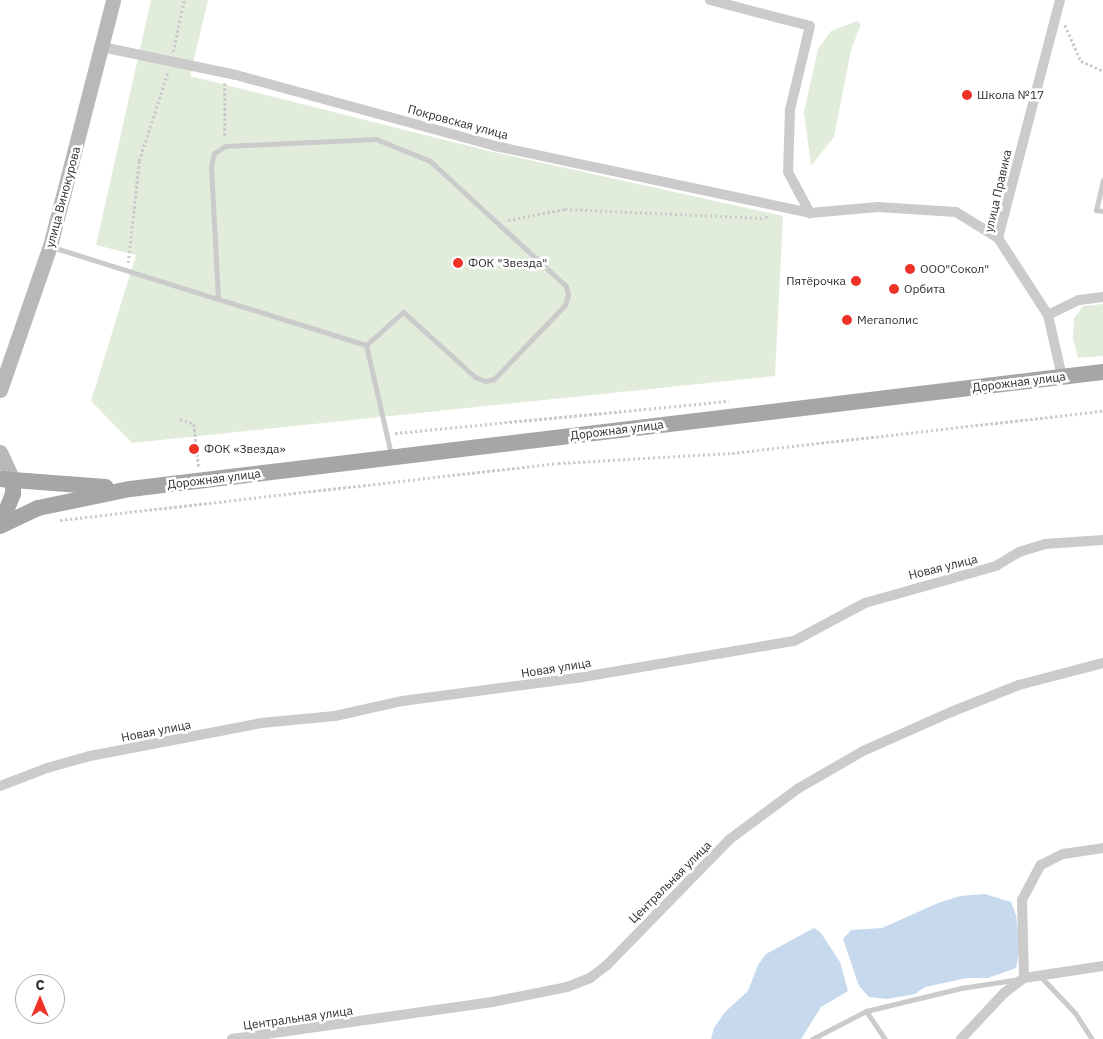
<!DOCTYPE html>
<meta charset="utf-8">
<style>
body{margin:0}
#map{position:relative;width:1103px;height:1039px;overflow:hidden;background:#fff;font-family:"IBM Plex Sans",sans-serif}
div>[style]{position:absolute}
.green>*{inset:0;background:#e2ecdb}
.water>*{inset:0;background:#c6d9ed}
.path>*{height:2.5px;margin-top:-1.25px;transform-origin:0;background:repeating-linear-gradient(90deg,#cbcbcb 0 2.5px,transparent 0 5px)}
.lane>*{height:5px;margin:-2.5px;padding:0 2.5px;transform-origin:2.5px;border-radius:2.5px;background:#cbcbcb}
.street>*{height:10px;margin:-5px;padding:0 5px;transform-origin:5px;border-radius:5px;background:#cbcbcb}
.secondary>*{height:15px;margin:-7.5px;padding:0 7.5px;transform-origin:7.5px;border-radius:7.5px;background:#b8b8b8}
.primary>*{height:16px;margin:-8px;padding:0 8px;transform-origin:8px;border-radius:8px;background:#a6a6a6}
.dots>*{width:14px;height:14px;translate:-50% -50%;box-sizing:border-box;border:2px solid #fff;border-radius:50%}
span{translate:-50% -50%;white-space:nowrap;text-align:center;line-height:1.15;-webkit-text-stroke:5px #fff;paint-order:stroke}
.poi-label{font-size:12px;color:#2e2e2e}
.left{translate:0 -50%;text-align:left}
.right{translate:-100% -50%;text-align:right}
.street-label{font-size:12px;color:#2e2e2e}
.north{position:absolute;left:15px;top:974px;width:50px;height:50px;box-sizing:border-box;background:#fff;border:1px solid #ababab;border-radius:50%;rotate:0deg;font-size:14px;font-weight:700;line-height:20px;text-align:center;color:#2e2e2e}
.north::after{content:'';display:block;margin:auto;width:18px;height:22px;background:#ee3227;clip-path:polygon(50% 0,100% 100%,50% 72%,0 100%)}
</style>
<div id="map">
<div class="green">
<i style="clip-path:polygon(151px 0,208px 0,190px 76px,493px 152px,783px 216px,775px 376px,132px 443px,91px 401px,136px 255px,96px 245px)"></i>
<i style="clip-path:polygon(857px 21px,861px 24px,851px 50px,834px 137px,811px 166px,804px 112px,818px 49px,831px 31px)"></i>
<i style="clip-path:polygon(1103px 304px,1103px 356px,1078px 358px,1073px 339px,1074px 318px,1083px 306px)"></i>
</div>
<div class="water">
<i style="clip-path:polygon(985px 894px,1011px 902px,1016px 915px,1020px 948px,1016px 968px,988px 978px,967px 978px,925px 987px,915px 994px,887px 999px,869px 997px,859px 986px,843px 939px,851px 930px,882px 928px,938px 903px,960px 896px)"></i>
<i style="clip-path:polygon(814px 928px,821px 933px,840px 962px,848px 991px,821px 1007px,801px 1039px,711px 1039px,714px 1028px,725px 1012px,748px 991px,758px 965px,766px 954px)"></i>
</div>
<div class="path">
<i style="left:1065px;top:25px;width:39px;rotate:66deg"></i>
<i style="left:1081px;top:61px;width:24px;rotate:24deg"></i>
<i style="left:173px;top:52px;width:53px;rotate:-78.1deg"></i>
<i style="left:225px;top:83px;width:54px;rotate:90deg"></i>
<i style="left:508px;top:220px;width:58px;rotate:-10.9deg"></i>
<i style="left:565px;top:209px;width:201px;rotate:2.6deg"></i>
<i style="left:766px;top:218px;width:4px;rotate:-76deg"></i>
<i style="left:128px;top:263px;width:103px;rotate:-83.8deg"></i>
<i style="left:139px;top:161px;width:95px;rotate:-72.1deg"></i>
<i style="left:180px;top:419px;width:15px;rotate:20deg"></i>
<i style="left:194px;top:424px;width:43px;rotate:83.4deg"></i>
<i style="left:395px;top:433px;width:335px;rotate:-5.5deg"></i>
<i style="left:60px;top:520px;width:501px;rotate:-6.53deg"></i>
<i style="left:558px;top:463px;width:174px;rotate:-3.3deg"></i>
<i style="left:732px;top:453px;width:373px;rotate:-6.5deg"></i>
</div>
<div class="lane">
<i style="left:1103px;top:180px;width:31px;rotate:103deg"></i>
<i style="left:1096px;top:210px;width:7px;rotate:8deg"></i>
<i style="left:52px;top:247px;width:174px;rotate:17.4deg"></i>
<i style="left:366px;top:345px;width:155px;rotate:-162.7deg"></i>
<i style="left:218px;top:299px;width:133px;rotate:-93deg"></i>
<i style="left:211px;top:166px;width:13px;rotate:-77deg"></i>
<i style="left:214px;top:153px;width:13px;rotate:-32deg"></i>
<i style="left:225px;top:146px;width:151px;rotate:-2.7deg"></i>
<i style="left:376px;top:139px;width:58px;rotate:22.2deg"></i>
<i style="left:430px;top:161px;width:185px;rotate:42.6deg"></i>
<i style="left:566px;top:286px;width:9px;rotate:77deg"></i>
<i style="left:568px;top:295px;width:10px;rotate:107deg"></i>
<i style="left:565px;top:305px;width:103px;rotate:133.8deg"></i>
<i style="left:494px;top:379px;width:9px;rotate:167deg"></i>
<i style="left:485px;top:381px;width:11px;rotate:-158deg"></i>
<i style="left:475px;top:377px;width:97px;rotate:-137.9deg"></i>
<i style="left:403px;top:312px;width:50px;rotate:138.3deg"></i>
<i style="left:366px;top:345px;width:112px;rotate:77.1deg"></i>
<i style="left:1040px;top:976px;width:51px;rotate:46.6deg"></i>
<i style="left:1075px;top:1013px;width:31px;rotate:57deg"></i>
<i style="left:866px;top:1011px;width:98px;rotate:-13.6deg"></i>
<i style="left:961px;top:988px;width:60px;rotate:-8.7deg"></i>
<i style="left:812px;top:1039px;width:61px;rotate:-27.4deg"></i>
<i style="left:866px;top:1011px;width:34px;rotate:56deg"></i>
</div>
<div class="street">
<i style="left:710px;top:0;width:103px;rotate:14.6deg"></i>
<i style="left:810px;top:26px;width:86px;rotate:103.4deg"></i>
<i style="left:790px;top:110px;width:62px;rotate:91.8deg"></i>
<i style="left:788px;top:172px;width:47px;rotate:61.8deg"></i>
<i style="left:810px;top:213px;width:68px;rotate:-5deg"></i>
<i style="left:878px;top:207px;width:78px;rotate:3.7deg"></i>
<i style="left:956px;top:212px;width:49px;rotate:31.8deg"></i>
<i style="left:1060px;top:0;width:246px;rotate:104.6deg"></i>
<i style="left:998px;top:238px;width:92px;rotate:57deg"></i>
<i style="left:1048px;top:315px;width:64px;rotate:77.3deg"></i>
<i style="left:102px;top:47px;width:137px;rotate:11.8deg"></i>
<i style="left:236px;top:75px;width:269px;rotate:15.3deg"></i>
<i style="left:495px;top:146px;width:322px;rotate:12deg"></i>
<i style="left:1048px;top:315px;width:34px;rotate:-26deg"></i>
<i style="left:1079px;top:300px;width:24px;rotate:-7deg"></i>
<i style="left:0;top:786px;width:50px;rotate:-21deg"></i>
<i style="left:47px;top:768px;width:45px;rotate:-15.6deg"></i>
<i style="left:90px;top:756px;width:174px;rotate:-10.9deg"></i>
<i style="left:261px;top:723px;width:74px;rotate:-5.4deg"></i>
<i style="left:335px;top:716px;width:69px;rotate:-12.6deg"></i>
<i style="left:402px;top:701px;width:177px;rotate:-7.5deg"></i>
<i style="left:577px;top:678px;width:220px;rotate:-9.7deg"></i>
<i style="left:794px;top:641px;width:81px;rotate:-28.2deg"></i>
<i style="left:865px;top:603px;width:136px;rotate:-15.8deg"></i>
<i style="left:996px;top:566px;width:27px;rotate:-31deg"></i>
<i style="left:1019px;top:552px;width:27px;rotate:-17deg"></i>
<i style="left:1045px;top:544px;width:58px;rotate:-3.9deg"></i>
<i style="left:1024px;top:978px;width:78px;rotate:-91.5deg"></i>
<i style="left:1022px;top:900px;width:40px;rotate:-62deg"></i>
<i style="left:1041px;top:865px;width:25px;rotate:-27deg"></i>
<i style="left:1063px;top:854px;width:40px;rotate:-8.5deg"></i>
<i style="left:232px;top:1039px;width:263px;rotate:-8.1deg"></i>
<i style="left:492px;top:1002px;width:76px;rotate:-11.3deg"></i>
<i style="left:567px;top:987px;width:25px;rotate:-21deg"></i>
<i style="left:590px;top:978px;width:21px;rotate:-37deg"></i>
<i style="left:607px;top:965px;width:176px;rotate:-45.7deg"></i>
<i style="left:730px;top:839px;width:86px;rotate:-36.5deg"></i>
<i style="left:799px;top:788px;width:74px;rotate:-30deg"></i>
<i style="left:863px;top:751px;width:96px;rotate:-23.9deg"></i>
<i style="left:951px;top:712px;width:73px;rotate:-21.7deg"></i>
<i style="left:1019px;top:685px;width:87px;rotate:-14.7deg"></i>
<i style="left:961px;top:1039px;width:63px;rotate:-46.9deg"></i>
<i style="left:1004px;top:993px;width:25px;rotate:-37deg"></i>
<i style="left:1024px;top:978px;width:80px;rotate:-8.6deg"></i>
</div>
<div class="secondary">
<i style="left:0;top:390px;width:152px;rotate:-70.9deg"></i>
<i style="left:50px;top:246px;width:254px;rotate:-75.6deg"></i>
<i style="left:0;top:452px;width:31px;rotate:65deg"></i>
</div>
<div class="primary">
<i style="left:0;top:479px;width:106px;rotate:4.3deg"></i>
<i style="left:0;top:526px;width:42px;rotate:-25.3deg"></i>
<i style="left:38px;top:508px;width:94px;rotate:-11.7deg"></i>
<i style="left:130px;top:489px;width:980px;rotate:-6.86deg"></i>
<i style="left:0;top:526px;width:35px;rotate:-68deg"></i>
<i style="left:13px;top:494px;width:14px;rotate:-90deg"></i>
</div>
<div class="dots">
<i style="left:967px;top:95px;background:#ee3227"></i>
<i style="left:458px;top:263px;background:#ee3227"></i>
<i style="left:910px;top:269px;background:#ee3227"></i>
<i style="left:856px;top:281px;background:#ee3227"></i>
<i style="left:894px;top:289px;background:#ee3227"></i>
<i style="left:847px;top:320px;background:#ee3227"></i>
<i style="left:194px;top:449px;background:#ee3227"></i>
</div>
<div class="poi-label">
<span class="left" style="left:977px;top:95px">Школа №17</span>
<span class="left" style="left:468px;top:263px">ФОК "Звезда"</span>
<span class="left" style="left:920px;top:269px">ООО"Сокол"</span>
<span class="right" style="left:846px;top:281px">Пятёрочка</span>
<span class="left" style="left:904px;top:289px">Орбита</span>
<span class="left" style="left:857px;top:320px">Мегаполис</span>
<span class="left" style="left:204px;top:449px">ФОК «Звезда»</span>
</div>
<div class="street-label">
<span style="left:458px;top:122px;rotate:15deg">Покровская улица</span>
<span style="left:998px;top:191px;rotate:-77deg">улица Правика</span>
<span style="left:63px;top:197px;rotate:-75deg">улица Винокурова</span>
<span style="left:1019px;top:382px;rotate:-7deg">Дорожная улица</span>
<span style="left:617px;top:430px;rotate:-7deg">Дорожная улица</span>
<span style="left:214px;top:479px;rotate:-7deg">Дорожная улица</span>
<span style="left:943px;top:567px;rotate:-14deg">Новая улица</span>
<span style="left:556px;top:668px;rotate:-9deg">Новая улица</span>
<span style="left:156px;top:731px;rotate:-11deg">Новая улица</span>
<span style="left:670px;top:882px;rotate:-45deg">Центральная улица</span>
<span style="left:298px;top:1018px;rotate:-8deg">Центральная улица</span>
</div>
<div class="north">С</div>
</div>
